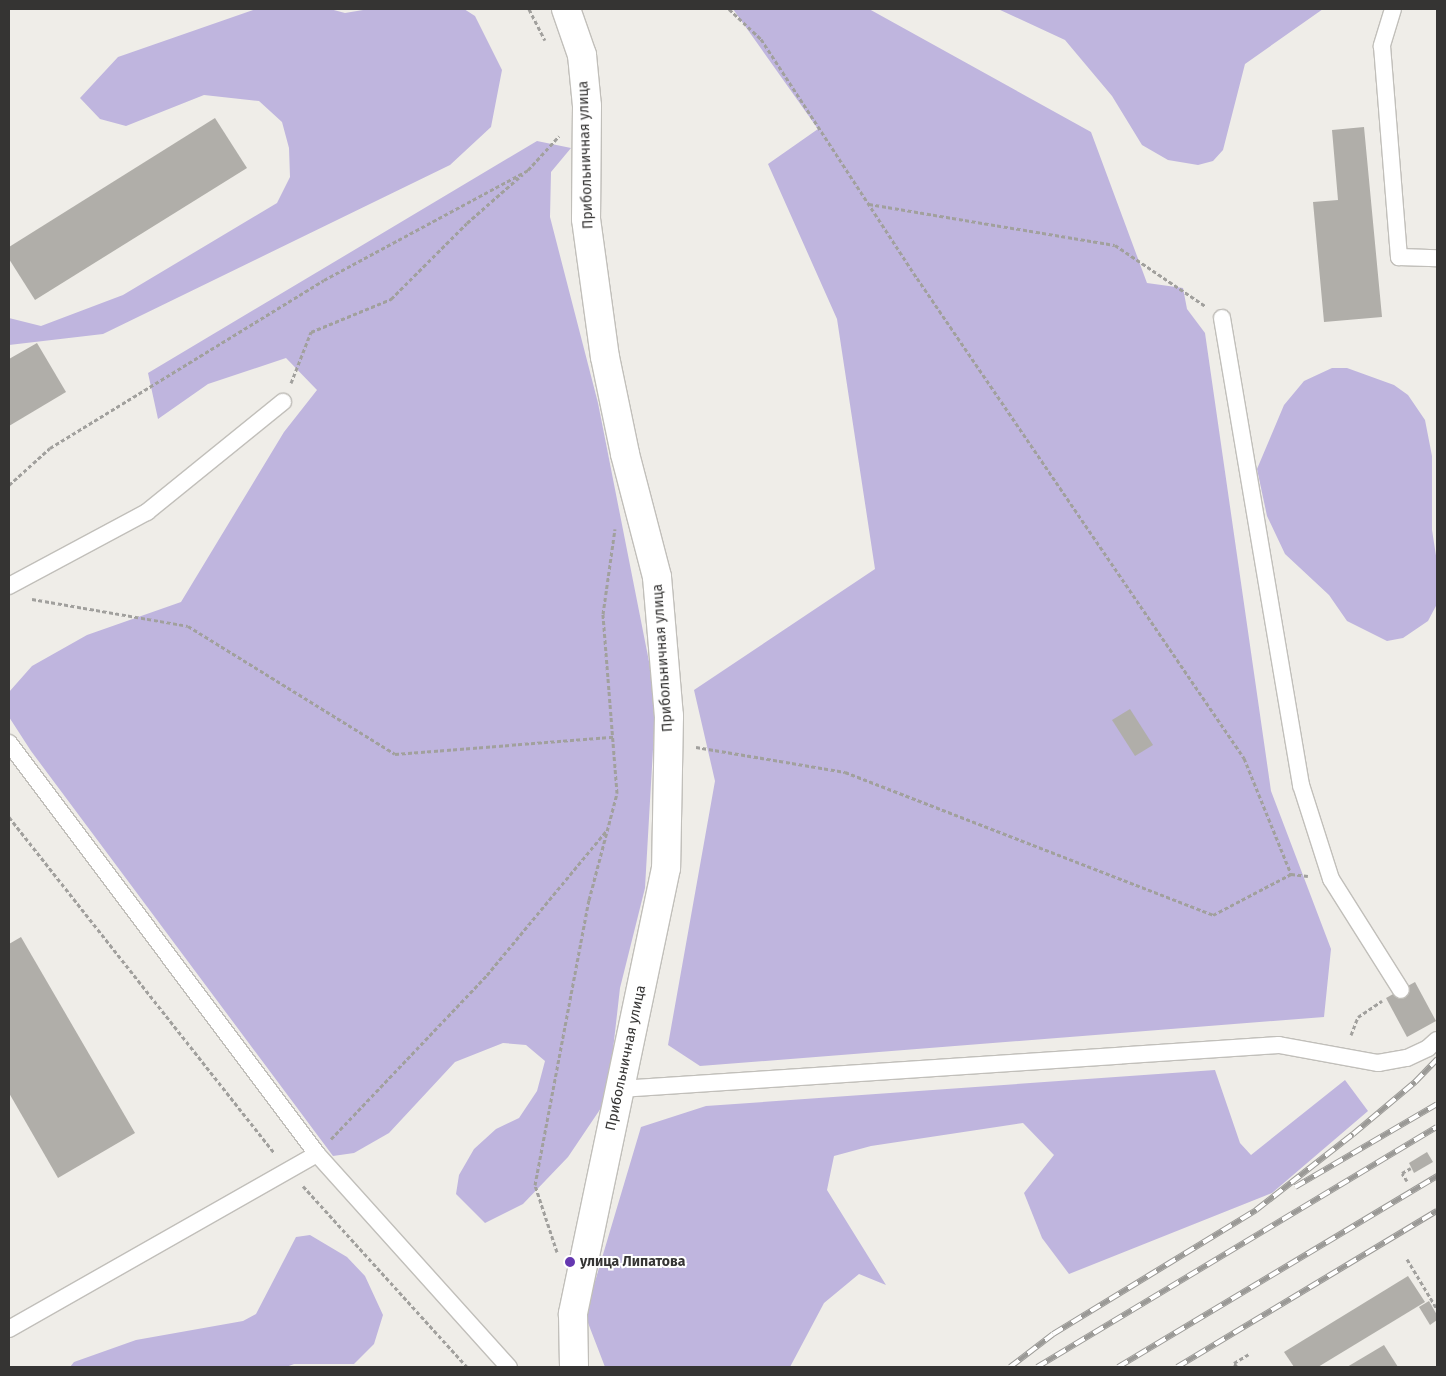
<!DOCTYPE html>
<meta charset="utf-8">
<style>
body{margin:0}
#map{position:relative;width:1446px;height:1376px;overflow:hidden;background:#efede8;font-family:"Fira Sans",sans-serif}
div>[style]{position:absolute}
.forest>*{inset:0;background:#bfb5de}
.building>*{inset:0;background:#b0aea9}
.path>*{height:3px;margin-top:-1.5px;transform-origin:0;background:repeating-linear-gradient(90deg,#a1a09d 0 4px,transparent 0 6.5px)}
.roads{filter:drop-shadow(1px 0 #c1bfba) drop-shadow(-1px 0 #c1bfba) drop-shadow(0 1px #c1bfba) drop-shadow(0 -1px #c1bfba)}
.service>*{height:16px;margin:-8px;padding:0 8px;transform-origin:8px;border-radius:8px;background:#fff}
.tertiary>*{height:28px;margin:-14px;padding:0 14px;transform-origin:14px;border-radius:14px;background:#fff}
.rail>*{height:5.5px;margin-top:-2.75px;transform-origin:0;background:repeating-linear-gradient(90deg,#fff 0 11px,#9a9996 0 22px);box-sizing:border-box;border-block:1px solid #9a9996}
.dots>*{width:14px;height:14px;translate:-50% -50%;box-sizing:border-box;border:2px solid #fff;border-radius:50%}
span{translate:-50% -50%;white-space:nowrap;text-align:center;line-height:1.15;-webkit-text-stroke:4px #fff;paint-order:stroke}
.street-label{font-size:14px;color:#353433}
.poi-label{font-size:14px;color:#353433;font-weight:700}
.left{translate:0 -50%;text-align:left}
.frame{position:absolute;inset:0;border:10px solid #353433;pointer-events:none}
</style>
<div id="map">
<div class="forest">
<i style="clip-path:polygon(256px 9px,330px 9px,345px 13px,369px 9px,464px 9px,475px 16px,502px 70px,491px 127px,450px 165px,103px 334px,9px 345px,9px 318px,41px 326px,123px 295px,277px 203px,290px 177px,289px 148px,282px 122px,259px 101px,204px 95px,126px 126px,100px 119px,80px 98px,118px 57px)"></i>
<i style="clip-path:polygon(733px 9px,869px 9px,1091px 132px,1147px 283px,1183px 288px,1187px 309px,1205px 333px,1271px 791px,1331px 949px,1324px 1017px,700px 1066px,668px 1045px,715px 781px,694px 690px,875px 569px,837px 319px,768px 164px,818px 129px)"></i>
<i style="clip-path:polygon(998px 9px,1323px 9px,1245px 64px,1223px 150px,1213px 161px,1198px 165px,1168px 160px,1142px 145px,1112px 96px,1065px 40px)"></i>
<i style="clip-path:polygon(537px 141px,571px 148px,551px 172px,550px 217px,598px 403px,656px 697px,645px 888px,620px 988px,609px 1085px,601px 1108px,568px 1157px,523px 1204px,485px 1223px,456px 1194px,459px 1175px,474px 1149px,496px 1129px,519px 1118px,537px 1091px,545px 1061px,526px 1045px,503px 1043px,455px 1062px,389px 1133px,354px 1153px,333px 1156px,31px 751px,9px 717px,9px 692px,32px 666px,87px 635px,181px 602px,284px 432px,317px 390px,286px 358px,208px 384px,158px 419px,148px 373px)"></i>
<i style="clip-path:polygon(1332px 368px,1347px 368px,1394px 385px,1408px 395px,1425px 420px,1432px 456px,1432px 530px,1437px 562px,1437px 604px,1428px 621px,1403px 638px,1387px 641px,1347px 621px,1329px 595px,1285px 554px,1267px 516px,1257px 469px,1284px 405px,1304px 381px)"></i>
<i style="clip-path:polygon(1215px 1070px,1240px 1143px,1251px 1155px,1345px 1080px,1368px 1111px,1272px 1193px,1069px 1274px,1042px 1238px,1024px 1193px,1054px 1155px,1023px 1123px,871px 1146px,834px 1156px,827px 1190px,886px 1285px,859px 1274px,824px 1303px,790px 1367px,605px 1367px,585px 1315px,641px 1127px,706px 1106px)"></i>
<i style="clip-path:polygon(310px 1235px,347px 1257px,365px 1276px,383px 1315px,374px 1344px,354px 1364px,294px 1364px,286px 1367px,70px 1367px,74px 1362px,136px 1340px,243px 1321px,256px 1314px,296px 1237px)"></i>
</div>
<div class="building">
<i style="clip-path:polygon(215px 118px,247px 168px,35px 300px,9px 259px,9px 247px)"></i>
<i style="clip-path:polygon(1364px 127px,1382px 317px,1324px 322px,1313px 202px,1338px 200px,1332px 130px)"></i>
<i style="clip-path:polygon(37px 343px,66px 392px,9px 426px,9px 359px)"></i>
<i style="clip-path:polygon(1130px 709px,1153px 745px,1135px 756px,1112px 720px)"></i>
<i style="clip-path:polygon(21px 937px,135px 1133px,58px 1178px,9px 1093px,9px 944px)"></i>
<i style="clip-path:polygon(1415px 982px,1436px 1021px,1407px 1037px,1386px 998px)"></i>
<i style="clip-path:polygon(1427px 1152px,1433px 1162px,1414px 1173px,1409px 1163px)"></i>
<i style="clip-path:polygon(1408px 1276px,1425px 1302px,1318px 1367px,1294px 1367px,1284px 1352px)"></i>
<i style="clip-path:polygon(1429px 1301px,1437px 1315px,1437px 1320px,1430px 1325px,1419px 1307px)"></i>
<i style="clip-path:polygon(1384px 1345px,1398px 1367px,1347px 1367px)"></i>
</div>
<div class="path">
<i style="left:529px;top:9px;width:35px;rotate:63deg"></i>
<i style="left:729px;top:9px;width:44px;rotate:43.2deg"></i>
<i style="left:761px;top:39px;width:285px;rotate:56.9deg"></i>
<i style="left:917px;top:278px;width:581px;rotate:55.74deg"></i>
<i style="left:1244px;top:758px;width:125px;rotate:67.9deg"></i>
<i style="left:1291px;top:874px;width:17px;rotate:7deg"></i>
<i style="left:528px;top:170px;width:46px;rotate:-47.6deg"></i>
<i style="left:869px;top:204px;width:249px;rotate:9.5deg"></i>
<i style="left:1115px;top:245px;width:109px;rotate:34.1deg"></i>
<i style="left:291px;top:383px;width:55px;rotate:-68.6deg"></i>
<i style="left:311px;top:332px;width:87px;rotate:-22.4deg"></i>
<i style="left:391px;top:299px;width:107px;rotate:-45deg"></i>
<i style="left:467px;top:223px;width:74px;rotate:-41.2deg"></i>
<i style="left:9px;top:485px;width:55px;rotate:-42.1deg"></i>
<i style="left:50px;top:448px;width:321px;rotate:-31.5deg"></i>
<i style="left:324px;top:280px;width:232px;rotate:-28.3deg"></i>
<i style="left:32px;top:599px;width:158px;rotate:9.8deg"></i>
<i style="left:188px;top:626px;width:243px;rotate:31.7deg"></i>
<i style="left:395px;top:754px;width:219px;rotate:-4.5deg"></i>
<i style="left:696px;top:747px;width:151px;rotate:9.5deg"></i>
<i style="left:845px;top:772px;width:395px;rotate:21.2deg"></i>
<i style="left:1213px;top:915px;width:88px;rotate:-27.7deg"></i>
<i style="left:9px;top:817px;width:428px;rotate:51.7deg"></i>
<i style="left:1351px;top:1035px;width:19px;rotate:-69deg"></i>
<i style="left:1358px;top:1017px;width:29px;rotate:-34deg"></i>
<i style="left:331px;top:1139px;width:226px;rotate:-46.4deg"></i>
<i style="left:487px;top:975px;width:188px;rotate:-50.4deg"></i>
<i style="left:1407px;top:1181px;width:9px;rotate:-122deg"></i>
<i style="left:1402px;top:1173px;width:10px;rotate:-29deg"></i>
<i style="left:303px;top:1186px;width:244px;rotate:47.8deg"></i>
<i style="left:557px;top:1252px;width:71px;rotate:-108.2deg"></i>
<i style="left:535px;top:1185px;width:290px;rotate:-79.3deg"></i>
<i style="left:589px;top:900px;width:111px;rotate:-75.3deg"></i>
<i style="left:617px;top:793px;width:180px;rotate:-94.5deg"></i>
<i style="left:603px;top:614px;width:86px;rotate:-82deg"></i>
<i style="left:1407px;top:1259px;width:58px;rotate:59deg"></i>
<i style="left:1237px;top:1367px;width:5px;rotate:-127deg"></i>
<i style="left:1234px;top:1363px;width:17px;rotate:-31deg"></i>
</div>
<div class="roads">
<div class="service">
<i style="left:1393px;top:9px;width:39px;rotate:107deg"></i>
<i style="left:1382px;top:46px;width:212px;rotate:85.4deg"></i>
<i style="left:1399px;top:257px;width:38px;rotate:2deg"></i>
<i style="left:1222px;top:318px;width:474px;rotate:80.4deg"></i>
<i style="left:1301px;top:785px;width:99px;rotate:72.3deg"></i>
<i style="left:1331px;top:879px;width:131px;rotate:57.8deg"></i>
<i style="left:9px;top:586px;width:157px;rotate:-28.2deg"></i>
<i style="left:147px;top:512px;width:175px;rotate:-39deg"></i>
<i style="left:9px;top:743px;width:514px;rotate:53.15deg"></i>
<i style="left:317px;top:1154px;width:287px;rotate:48deg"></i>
<i style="left:620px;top:1089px;width:660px;rotate:-3.82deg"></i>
<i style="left:1279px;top:1045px;width:101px;rotate:10.3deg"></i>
<i style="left:1378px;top:1063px;width:29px;rotate:-10deg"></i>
<i style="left:1407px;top:1058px;width:23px;rotate:-25deg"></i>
<i style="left:1428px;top:1048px;width:12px;rotate:-42deg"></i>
<i style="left:9px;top:1329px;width:354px;rotate:-29.6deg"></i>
</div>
<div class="tertiary">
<i style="left:566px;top:9px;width:49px;rotate:70.8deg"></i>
<i style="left:582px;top:55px;width:51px;rotate:84.4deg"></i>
<i style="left:587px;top:106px;width:113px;rotate:90.5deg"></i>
<i style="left:586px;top:219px;width:139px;rotate:82.2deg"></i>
<i style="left:605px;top:357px;width:99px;rotate:78.3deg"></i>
<i style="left:625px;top:454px;width:127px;rotate:75.4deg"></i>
<i style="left:657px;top:577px;width:140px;rotate:85.1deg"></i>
<i style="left:669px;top:716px;width:152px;rotate:91.1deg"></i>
<i style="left:666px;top:868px;width:456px;rotate:101.8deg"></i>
<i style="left:573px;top:1314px;width:53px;rotate:88.9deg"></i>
</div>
</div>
<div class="rail">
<i style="left:1295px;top:1187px;width:164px;rotate:-30.3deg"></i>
<i style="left:1010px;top:1367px;width:54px;rotate:-37.5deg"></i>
<i style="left:1053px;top:1334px;width:238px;rotate:-31.4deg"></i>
<i style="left:1256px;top:1210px;width:123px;rotate:-38.1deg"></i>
<i style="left:1353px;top:1134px;width:81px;rotate:-40deg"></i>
<i style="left:1415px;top:1082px;width:32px;rotate:-46deg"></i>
<i style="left:1037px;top:1367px;width:466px;rotate:-31deg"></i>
<i style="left:1118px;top:1367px;width:372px;rotate:-30.9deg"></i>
<i style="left:1177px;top:1367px;width:303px;rotate:-31deg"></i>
</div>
<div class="dots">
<i style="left:570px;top:1262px;background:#6538b0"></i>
</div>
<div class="street-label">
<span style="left:586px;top:155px;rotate:-92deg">Прибольничная улица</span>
<span style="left:663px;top:658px;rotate:-94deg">Прибольничная улица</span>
<span style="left:626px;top:1058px;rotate:-78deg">Прибольничная улица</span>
</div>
<div class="poi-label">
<span class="left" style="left:580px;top:1262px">улица Липатова</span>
</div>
<div class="frame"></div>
</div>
